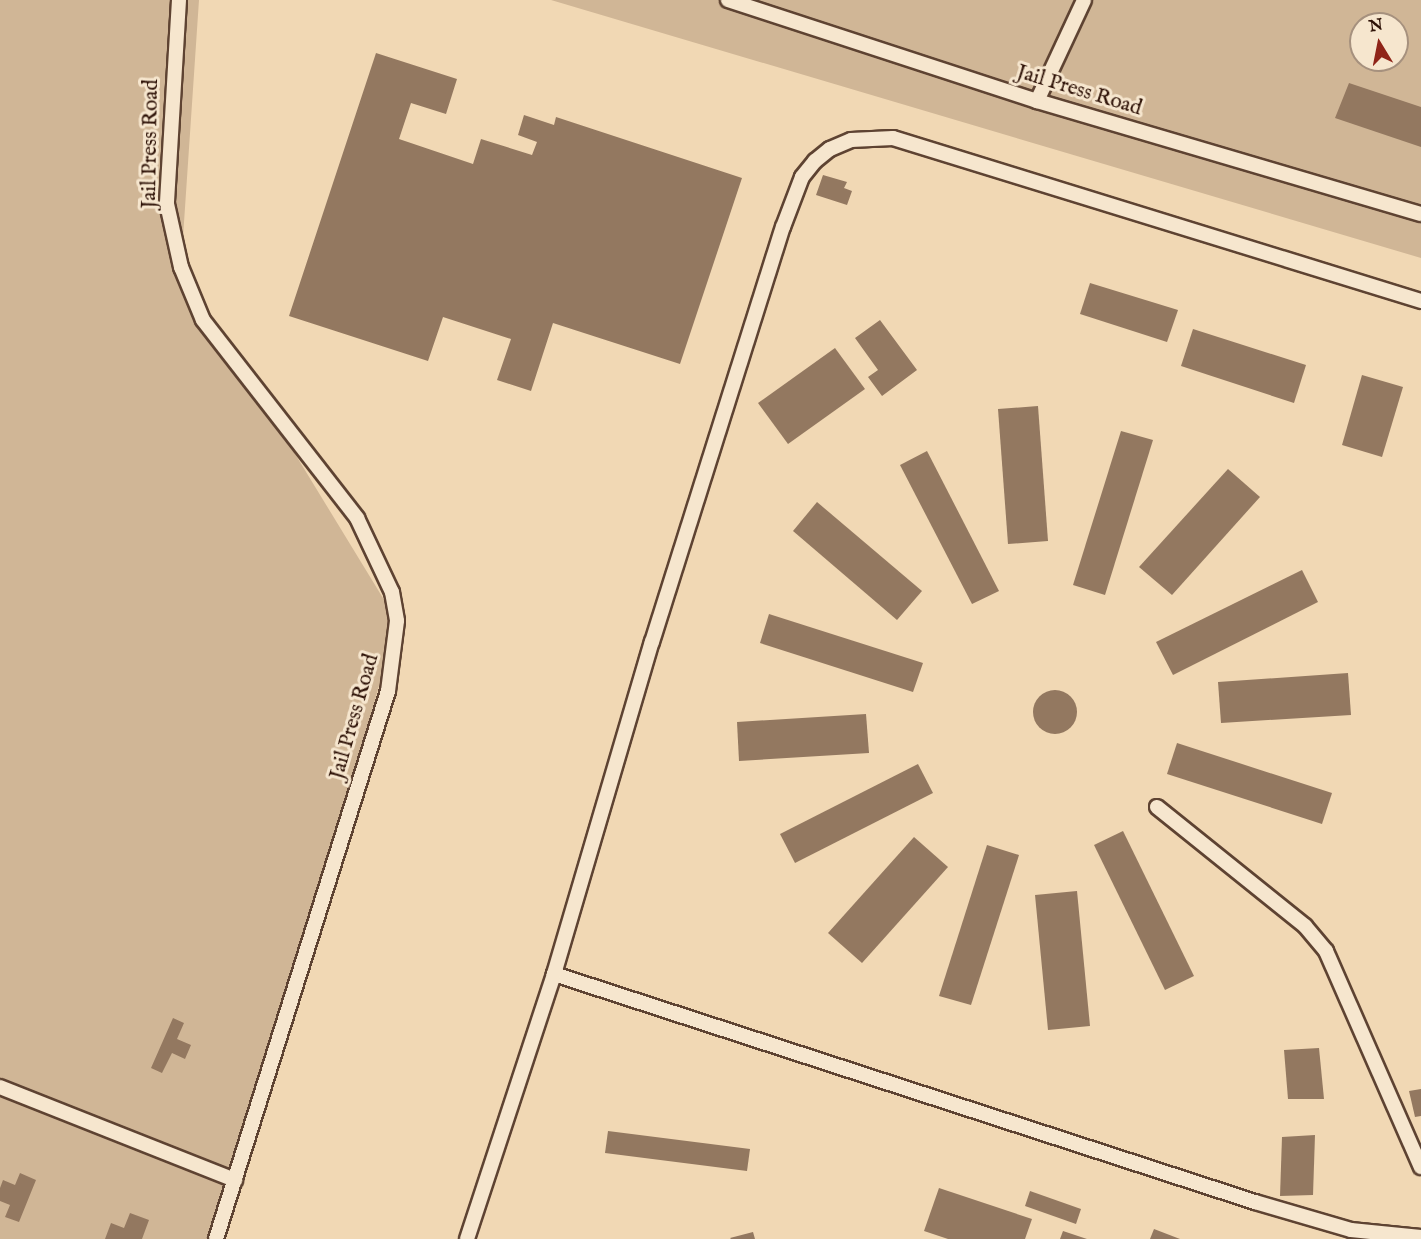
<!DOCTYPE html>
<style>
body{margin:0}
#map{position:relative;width:1421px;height:1239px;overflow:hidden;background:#f1d8b4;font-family:"IM FELL English",serif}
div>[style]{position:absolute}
.green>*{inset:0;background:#d0b696}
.building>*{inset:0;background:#937860}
.round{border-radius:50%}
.roads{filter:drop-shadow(2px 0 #5e4332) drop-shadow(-2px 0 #5e4332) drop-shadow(0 2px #5e4332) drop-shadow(0 -2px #5e4332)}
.lane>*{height:14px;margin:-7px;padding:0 7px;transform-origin:7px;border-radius:7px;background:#f6e6ce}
span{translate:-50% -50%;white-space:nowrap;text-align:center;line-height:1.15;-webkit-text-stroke:6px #f6e6ce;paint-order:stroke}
.street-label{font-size:21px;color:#2d1106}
.north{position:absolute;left:1349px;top:12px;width:60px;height:60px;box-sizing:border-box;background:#f6e6ce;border:2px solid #a6917e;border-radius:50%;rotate:350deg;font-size:16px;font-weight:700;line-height:24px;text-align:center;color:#2d1106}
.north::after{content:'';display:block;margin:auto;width:21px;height:27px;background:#8f2418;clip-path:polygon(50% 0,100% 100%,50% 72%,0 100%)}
</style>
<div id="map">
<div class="green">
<i style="clip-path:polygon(0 0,199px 0,181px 267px,397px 621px,225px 1239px,0 1239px)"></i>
<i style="clip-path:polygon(evenodd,551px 0,1421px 0,1421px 258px,551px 0,1361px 24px,1397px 24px,1397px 60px,1361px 60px,1361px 24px)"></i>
</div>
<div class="building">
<i style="clip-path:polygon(376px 53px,457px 79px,446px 114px,411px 103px,399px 139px,473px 164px,481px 139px,532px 155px,537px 142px,518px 135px,524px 115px,554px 125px,556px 117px,742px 178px,680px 364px,553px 323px,531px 391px,497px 380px,511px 339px,443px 317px,428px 361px,289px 316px)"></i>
<i style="clip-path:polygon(1349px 83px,1421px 107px,1421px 147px,1335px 118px)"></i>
<i style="clip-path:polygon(823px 175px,847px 182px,844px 188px,852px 191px,847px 205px,816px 195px)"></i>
<i style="clip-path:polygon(1090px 283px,1178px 310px,1167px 342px,1080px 314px)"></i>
<i style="clip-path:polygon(880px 320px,917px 370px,882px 396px,868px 377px,878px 370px,855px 338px)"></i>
<i style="clip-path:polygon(1193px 329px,1306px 365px,1294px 403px,1181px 366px)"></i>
<i style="clip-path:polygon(835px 348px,865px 389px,788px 444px,758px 403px)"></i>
<i style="clip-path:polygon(1362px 375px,1403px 387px,1382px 457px,1342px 445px)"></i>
<i style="clip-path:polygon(1038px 406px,1048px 541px,1008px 544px,998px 409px)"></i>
<i style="clip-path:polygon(1121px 431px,1153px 440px,1105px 595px,1073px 585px)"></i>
<i style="clip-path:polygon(927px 451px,999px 591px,972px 604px,900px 465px)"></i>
<i style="clip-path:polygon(1228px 469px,1260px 497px,1172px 595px,1139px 567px)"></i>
<i style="clip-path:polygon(817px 502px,922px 591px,897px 620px,793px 531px)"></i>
<i style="clip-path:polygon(1302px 570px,1318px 602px,1173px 675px,1156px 642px)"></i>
<i style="clip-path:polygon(769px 614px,923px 663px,913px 692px,760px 643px)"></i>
<i style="clip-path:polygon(1348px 673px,1351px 715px,1221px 723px,1218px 682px)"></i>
<i class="round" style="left:1033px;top:690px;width:44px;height:44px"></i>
<i style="clip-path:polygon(866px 714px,869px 753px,739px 761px,737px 722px)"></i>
<i style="clip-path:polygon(1177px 743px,1332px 793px,1322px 824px,1167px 774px)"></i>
<i style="clip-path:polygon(918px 764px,933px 793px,795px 863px,780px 834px)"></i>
<i style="clip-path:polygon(1123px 831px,1194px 976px,1165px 990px,1094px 845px)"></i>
<i style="clip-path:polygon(914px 837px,948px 867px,862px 963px,828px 933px)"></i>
<i style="clip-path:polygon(987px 845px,1019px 855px,971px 1005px,939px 996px)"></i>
<i style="clip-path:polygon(1077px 891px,1090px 1026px,1048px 1030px,1035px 895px)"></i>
<i style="clip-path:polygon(173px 1018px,184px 1023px,177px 1039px,191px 1045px,185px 1059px,172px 1053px,162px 1073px,151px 1068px)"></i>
<i style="clip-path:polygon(1319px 1048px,1324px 1099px,1288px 1099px,1284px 1050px)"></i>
<i style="clip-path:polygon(1421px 1089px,1421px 1116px,1415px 1117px,1409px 1091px)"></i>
<i style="clip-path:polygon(608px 1131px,750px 1149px,747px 1171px,605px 1153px)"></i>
<i style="clip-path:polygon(1315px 1135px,1313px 1195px,1280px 1196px,1282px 1137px)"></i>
<i style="clip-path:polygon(20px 1173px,36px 1180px,19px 1222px,5px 1217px,10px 1205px,0 1201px,0 1188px,3px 1180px,15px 1185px)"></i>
<i style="clip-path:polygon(939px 1188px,1032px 1219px,1025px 1239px,948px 1239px,924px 1231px)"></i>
<i style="clip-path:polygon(1030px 1191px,1081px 1209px,1076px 1224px,1025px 1206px)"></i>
<i style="clip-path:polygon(130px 1213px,149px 1220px,142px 1239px,105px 1239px,111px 1223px,124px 1228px)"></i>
<i style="clip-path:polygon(1154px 1229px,1180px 1239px,1150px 1239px)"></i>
<i style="clip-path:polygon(1063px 1231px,1087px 1239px,1060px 1239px)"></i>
<i style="clip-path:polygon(753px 1232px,755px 1239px,731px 1239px,730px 1238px)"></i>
</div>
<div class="roads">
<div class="lane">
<i style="left:179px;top:0;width:204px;rotate:93.4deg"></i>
<i style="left:167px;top:204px;width:65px;rotate:77.5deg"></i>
<i style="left:181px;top:267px;width:57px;rotate:67.5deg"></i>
<i style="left:203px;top:320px;width:251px;rotate:52.1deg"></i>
<i style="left:357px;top:518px;width:82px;rotate:64.7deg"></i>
<i style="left:392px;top:592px;width:29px;rotate:80deg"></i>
<i style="left:397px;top:621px;width:71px;rotate:97.3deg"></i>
<i style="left:388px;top:691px;width:574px;rotate:107.43deg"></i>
<i style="left:728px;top:0;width:325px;rotate:18.1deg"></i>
<i style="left:1037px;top:101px;width:400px;rotate:16.4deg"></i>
<i style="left:1037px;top:101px;width:111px;rotate:-65deg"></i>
<i style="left:1157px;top:807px;width:190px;rotate:38.8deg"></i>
<i style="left:1305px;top:926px;width:33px;rotate:50deg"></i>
<i style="left:1326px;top:951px;width:236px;rotate:66.3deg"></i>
<i style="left:554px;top:974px;width:737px;rotate:18.02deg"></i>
<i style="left:1255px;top:1202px;width:100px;rotate:16.3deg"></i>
<i style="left:1351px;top:1230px;width:70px;rotate:5.7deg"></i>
<i style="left:0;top:1087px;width:253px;rotate:21.6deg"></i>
<i style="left:467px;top:1239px;width:279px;rotate:-71.8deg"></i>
<i style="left:554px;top:974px;width:346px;rotate:-73.6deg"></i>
<i style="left:652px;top:642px;width:435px;rotate:-72.5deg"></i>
<i style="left:783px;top:227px;width:53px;rotate:-69.2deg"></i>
<i style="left:802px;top:177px;width:21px;rotate:-51deg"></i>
<i style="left:815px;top:161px;width:19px;rotate:-39deg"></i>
<i style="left:830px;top:149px;width:23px;rotate:-23deg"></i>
<i style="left:851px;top:140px;width:42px;rotate:-2.7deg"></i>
<i style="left:893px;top:138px;width:553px;rotate:17.16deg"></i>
</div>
</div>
<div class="street-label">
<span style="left:1079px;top:91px;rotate:17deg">Jail Press Road</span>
<span style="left:151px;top:144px;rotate:-89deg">Jail Press Road</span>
<span style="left:355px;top:717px;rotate:-74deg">Jail Press Road</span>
</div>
<div class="north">N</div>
</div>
